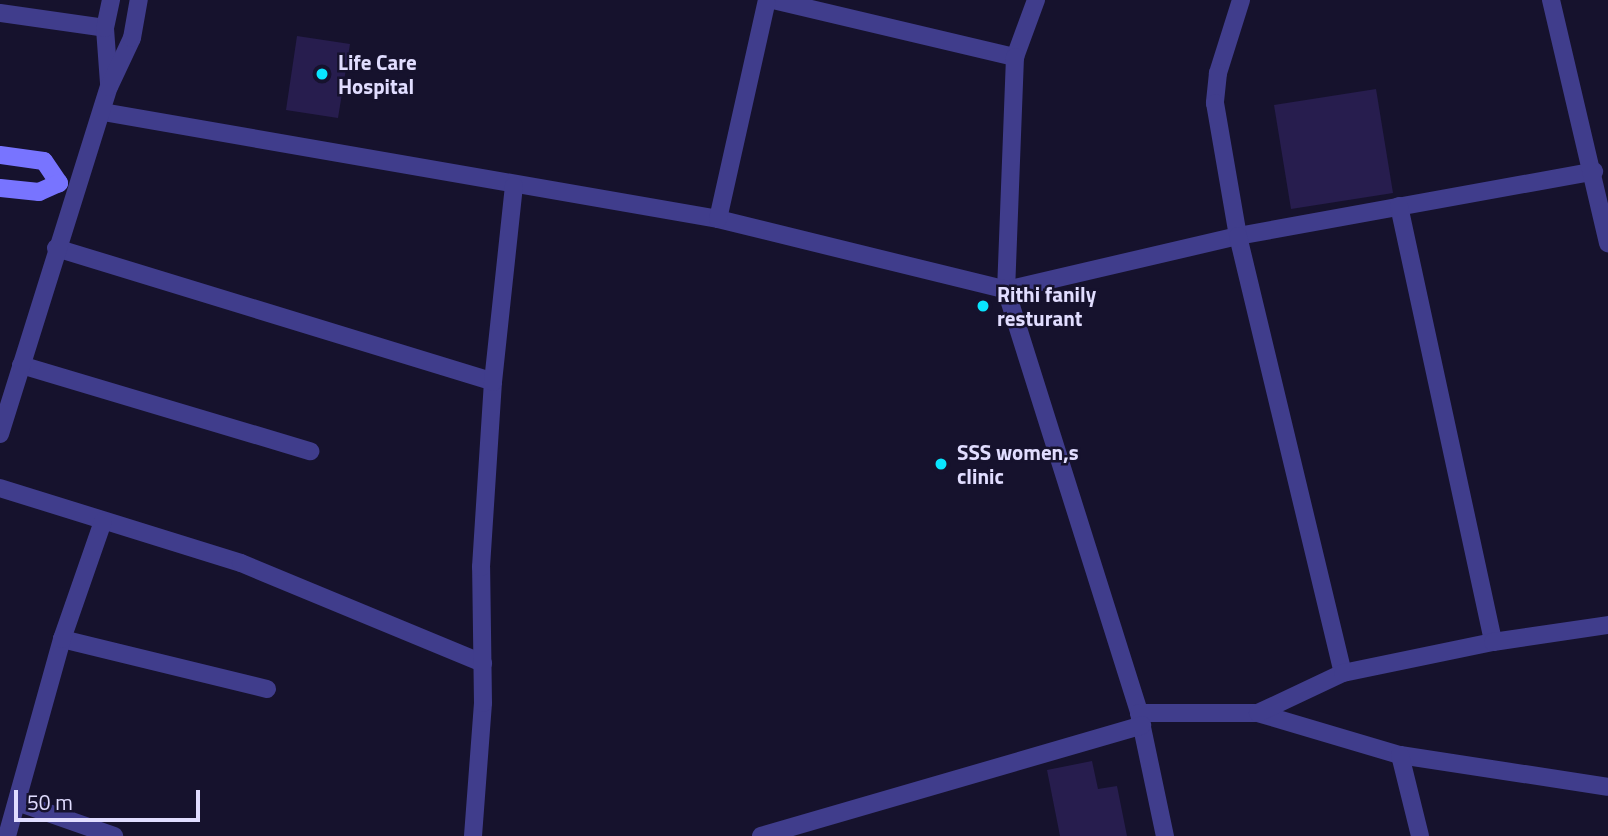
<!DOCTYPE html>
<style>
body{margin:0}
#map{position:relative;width:1608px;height:836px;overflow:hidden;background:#16122d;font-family:"Titillium Web",sans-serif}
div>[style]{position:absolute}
.building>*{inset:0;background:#271d4e}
.minor>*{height:18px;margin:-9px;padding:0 9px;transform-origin:9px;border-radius:9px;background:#403d8c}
.tertiary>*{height:18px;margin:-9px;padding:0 9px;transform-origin:9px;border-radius:9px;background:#403d8c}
.secondary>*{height:18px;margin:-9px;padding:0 9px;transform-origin:9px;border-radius:9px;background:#7874ff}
.dots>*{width:19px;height:19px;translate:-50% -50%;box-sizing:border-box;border:4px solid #16122d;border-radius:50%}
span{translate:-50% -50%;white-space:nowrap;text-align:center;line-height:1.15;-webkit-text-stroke:5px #16122d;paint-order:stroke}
.poi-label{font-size:21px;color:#e1ddff;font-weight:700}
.left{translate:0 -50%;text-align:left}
.scale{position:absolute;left:14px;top:790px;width:186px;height:32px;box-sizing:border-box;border:4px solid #e1ddff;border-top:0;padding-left:9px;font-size:21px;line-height:24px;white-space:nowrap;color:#e1ddff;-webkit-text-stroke:5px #16122d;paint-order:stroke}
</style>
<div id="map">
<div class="building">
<i style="clip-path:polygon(297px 36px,350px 44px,338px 118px,286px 110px)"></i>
<i style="clip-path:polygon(1376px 89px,1393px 193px,1291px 209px,1274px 105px)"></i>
<i style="clip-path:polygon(1092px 761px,1098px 789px,1117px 786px,1127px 836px,1060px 836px,1047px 770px)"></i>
</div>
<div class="minor">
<i style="left:773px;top:0;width:249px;rotate:13.3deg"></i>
<i style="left:1036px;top:0;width:61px;rotate:110.2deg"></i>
<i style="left:1015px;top:57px;width:233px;rotate:92.2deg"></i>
<i style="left:1006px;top:290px;width:238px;rotate:-13.1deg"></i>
<i style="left:1238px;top:236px;width:362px;rotate:-10.3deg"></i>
<i style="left:1241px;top:0;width:77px;rotate:107.5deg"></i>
<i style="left:1218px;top:73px;width:30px;rotate:96deg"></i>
<i style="left:1215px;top:103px;width:135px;rotate:80.2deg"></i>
<i style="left:1238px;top:236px;width:449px;rotate:76.5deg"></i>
<i style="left:1551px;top:0;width:250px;rotate:76.8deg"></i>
<i style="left:0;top:13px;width:106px;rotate:8.1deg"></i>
<i style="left:103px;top:112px;width:624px;rotate:9.87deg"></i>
<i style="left:718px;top:219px;width:297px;rotate:13.8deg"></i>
<i style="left:1006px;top:290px;width:443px;rotate:72.5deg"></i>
<i style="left:1139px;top:713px;width:126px;rotate:78.1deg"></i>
<i style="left:1399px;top:206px;width:446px;rotate:77.8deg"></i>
<i style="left:718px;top:219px;width:224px;rotate:-77.4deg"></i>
<i style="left:56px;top:248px;width:457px;rotate:17deg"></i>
<i style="left:21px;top:365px;width:302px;rotate:16.6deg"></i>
<i style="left:0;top:488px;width:252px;rotate:17.3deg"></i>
<i style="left:241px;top:563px;width:262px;rotate:22.5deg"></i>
<i style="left:62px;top:639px;width:211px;rotate:13.7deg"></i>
<i style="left:1139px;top:713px;width:119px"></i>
<i style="left:1258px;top:713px;width:148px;rotate:16.5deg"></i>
<i style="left:1400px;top:755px;width:210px;rotate:8.7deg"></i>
<i style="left:1258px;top:713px;width:94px;rotate:-25.2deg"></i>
<i style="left:1343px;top:673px;width:153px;rotate:-11.7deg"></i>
<i style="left:1493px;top:642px;width:116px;rotate:-8.4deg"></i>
<i style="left:1400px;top:755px;width:83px;rotate:76.1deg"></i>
<i style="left:17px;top:802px;width:103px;rotate:19.3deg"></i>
<i style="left:7px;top:836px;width:205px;rotate:-74.4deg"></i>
<i style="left:62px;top:639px;width:125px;rotate:-70.8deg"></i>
<i style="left:473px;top:836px;width:133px;rotate:-85.7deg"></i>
<i style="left:483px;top:703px;width:136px;rotate:-90.8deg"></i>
<i style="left:481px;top:567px;width:185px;rotate:-86.3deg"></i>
<i style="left:493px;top:382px;width:197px;rotate:-83.9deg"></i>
<i style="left:761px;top:836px;width:397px;rotate:-16.2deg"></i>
</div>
<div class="tertiary">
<i style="left:109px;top:83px;width:55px;rotate:-94.2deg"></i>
<i style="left:105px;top:28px;width:29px;rotate:-78deg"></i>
<i style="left:0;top:434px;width:364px;rotate:-72.6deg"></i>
<i style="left:109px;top:87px;width:54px;rotate:-64.9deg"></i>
<i style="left:132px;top:38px;width:39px;rotate:-80deg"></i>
</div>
<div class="secondary">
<i style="left:0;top:155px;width:44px;rotate:7.8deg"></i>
<i style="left:44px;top:161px;width:27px;rotate:56deg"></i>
<i style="left:59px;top:183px;width:22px;rotate:156deg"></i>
<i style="left:39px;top:192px;width:39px;rotate:-174deg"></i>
</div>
<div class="dots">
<i style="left:322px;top:74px;background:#09e5ff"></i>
<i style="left:983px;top:306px;background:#09e5ff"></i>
<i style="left:941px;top:464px;background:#09e5ff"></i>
</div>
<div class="poi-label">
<span class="left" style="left:338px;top:74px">Life Care<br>Hospital</span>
<span class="left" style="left:997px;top:306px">Rithi fanily<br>resturant</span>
<span class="left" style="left:957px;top:464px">SSS women,s<br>clinic</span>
</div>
<div class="scale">50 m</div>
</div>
